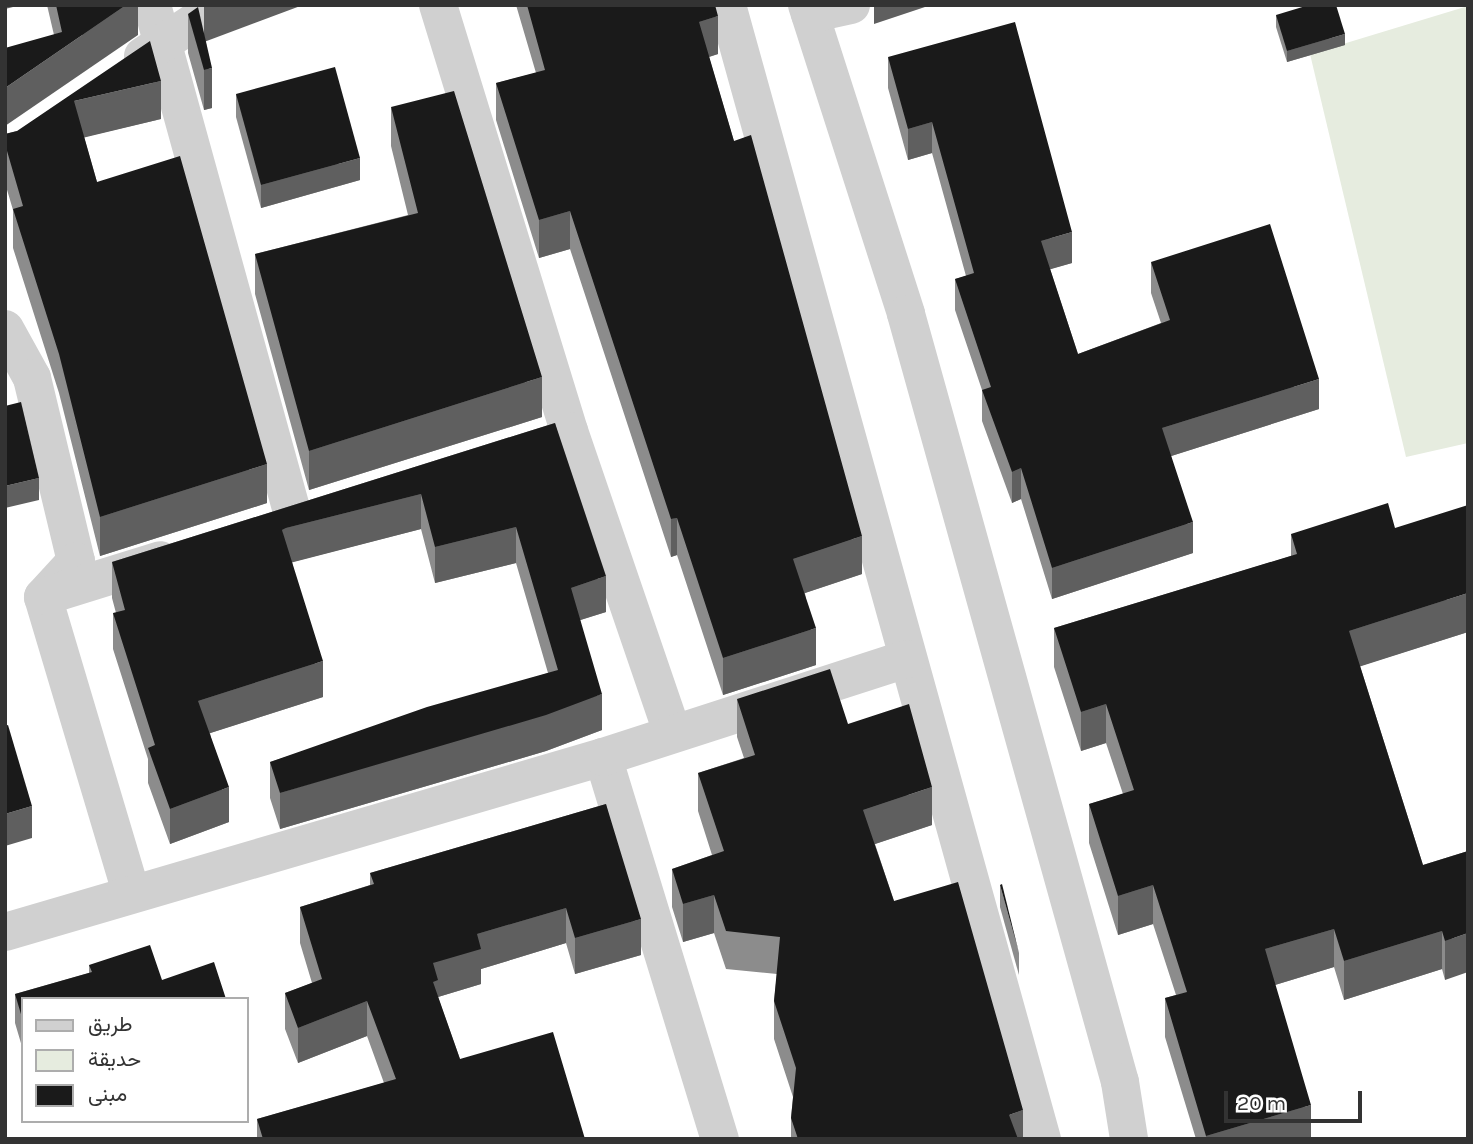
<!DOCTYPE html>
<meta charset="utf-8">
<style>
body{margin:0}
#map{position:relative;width:1473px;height:1144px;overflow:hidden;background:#fff;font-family:Karla,Vazirmatn,sans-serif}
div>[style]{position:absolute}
.green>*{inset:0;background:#e6ecdf}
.minor>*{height:38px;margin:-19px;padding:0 19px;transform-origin:19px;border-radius:19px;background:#d0d0d0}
.wall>*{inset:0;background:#8c8c8c}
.shaded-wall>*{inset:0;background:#5f5f5f}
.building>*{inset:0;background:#1a1a1a}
span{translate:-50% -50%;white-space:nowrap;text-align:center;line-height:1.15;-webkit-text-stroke:7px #fff;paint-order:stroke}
.frame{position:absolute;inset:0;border:7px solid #333;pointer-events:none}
.legend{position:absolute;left:21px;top:997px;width:228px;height:126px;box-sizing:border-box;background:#fff;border:2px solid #adadad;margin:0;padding:9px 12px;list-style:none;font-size:21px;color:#333}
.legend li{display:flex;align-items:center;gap:14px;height:35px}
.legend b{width:35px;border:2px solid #adadad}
.scale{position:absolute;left:1224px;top:1091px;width:138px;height:32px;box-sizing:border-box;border:4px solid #333;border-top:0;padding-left:9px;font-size:21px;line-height:24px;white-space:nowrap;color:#333;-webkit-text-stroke:5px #fff;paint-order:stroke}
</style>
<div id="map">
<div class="green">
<i style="clip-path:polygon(1468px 6px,1468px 443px,1406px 457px,1310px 54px)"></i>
</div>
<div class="minor">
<i style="left:152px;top:5px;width:533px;rotate:74.56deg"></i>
<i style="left:438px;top:5px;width:446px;rotate:72.9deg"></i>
<i style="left:569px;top:431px;width:320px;rotate:71.1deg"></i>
<i style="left:727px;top:5px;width:1177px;rotate:74.48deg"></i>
<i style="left:807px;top:5px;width:324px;rotate:72.2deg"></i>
<i style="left:906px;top:314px;width:797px;rotate:74.43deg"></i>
<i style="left:1120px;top:1082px;width:58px;rotate:81deg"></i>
<i style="left:810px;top:14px;width:42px;rotate:-12.4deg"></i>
<i style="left:143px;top:56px;width:92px;rotate:-33.5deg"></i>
<i style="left:5px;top:329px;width:56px;rotate:61.1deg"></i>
<i style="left:32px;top:378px;width:188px;rotate:76.5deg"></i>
<i style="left:76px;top:561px;width:49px;rotate:132.5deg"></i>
<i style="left:43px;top:597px;width:308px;rotate:73.4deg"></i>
<i style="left:45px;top:596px;width:121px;rotate:-17.2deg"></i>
<i style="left:603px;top:757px;width:400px;rotate:73deg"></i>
<i style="left:5px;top:932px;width:623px;rotate:-16.31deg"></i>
<i style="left:603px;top:757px;width:319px;rotate:-17.9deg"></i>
</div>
<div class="wall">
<i style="clip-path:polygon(47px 5px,138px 5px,138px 35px,54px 35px)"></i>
<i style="clip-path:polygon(204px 5px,206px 42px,212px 108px,204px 110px,188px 53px,188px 14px,204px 35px)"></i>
<i style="clip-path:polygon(516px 5px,715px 5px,718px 54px,709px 57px,862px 574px,805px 593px,816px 665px,723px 695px,677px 555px,671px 557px,570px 249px,539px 258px,496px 120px,496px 83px,536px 73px)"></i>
<i style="clip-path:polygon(1276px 15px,1345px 45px,1287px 62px,1276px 27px)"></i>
<i style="clip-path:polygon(888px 57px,1072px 263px,1050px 269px,1078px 354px,1161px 323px,1151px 293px,1151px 262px,1319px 409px,1171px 456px,1193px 553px,1052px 599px,1021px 499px,1012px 503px,982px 421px,982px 390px,955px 310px,955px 279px,966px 276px,932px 153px,908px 160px,888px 88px)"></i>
<i style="clip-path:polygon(236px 94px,360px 180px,261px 208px,236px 117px)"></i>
<i style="clip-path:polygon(391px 107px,542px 417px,309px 490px,255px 294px,255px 254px,408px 215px,391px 146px)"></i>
<i style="clip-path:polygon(161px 119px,84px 137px,97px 182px,267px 503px,100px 556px,59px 393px,13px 248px,13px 210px,5px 183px,5px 134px,17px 131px)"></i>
<i style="clip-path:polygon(555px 423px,606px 612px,580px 620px,602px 730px,546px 751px,280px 829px,270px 798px,270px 762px,548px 673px,516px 563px,435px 583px,421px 529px,292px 562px,323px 697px,210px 733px,229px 822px,170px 844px,148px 783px,148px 759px,113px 649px,113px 613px,116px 613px,112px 598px,112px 562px)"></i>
<i style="clip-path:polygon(1395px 528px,1468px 632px,1360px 666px,1423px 865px,1468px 851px,1445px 980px,1442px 969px,1344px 1000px,1334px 967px,1275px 985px,1311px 1139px,1196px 1139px,1165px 1037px,1165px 998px,1176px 995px,1153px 924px,1118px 935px,1089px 843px,1089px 804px,1123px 794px,1106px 743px,1081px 751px,1054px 667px,1054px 628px,1291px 556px,1291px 534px)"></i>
<i style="clip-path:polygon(737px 699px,848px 724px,932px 825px,875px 844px,894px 901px,1023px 1139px,791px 1139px,791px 1118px,793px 1097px,774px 1039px,774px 1001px,777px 974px,726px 969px,714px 933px,683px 942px,672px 907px,672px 869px,712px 855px,698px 811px,698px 773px,744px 758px,737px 737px)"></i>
<i style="clip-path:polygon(606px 804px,641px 955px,575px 974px,566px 943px,481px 969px,481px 984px,438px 997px,460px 1059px,585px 1139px,257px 1139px,257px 1119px,384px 1083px,367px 1036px,298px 1063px,285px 1029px,285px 993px,312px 983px,300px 943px,300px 907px,370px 885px,370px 873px)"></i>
<i style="clip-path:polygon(1000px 885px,1019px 953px,1019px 975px,1000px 907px)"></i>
<i style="clip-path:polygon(89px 965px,162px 980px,226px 999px,23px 999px,23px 1050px,15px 1023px,15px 994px,89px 973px)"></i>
</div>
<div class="shaded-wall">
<i style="clip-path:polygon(5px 5px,21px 5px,5px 9px)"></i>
<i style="clip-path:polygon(126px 5px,138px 5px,138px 35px,5px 126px,5px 88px)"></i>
<i style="clip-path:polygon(204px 5px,303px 5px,204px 42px)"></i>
<i style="clip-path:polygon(874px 5px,931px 5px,874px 24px)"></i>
<i style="clip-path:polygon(718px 16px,718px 54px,699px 60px,699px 22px)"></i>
<i style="clip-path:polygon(1345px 34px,1345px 45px,1287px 62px,1287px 51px)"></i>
<i style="clip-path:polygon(212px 68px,212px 108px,204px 110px,204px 70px)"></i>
<i style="clip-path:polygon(161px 81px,161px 119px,74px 140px,74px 101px)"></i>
<i style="clip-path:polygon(932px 122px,932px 153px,908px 160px,908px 129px)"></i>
<i style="clip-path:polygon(360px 158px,360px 180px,261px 208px,261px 185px)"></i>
<i style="clip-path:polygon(570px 211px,570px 249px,539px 258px,539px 220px)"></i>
<i style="clip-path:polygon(1072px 232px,1072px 263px,1041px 272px,1041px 241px)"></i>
<i style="clip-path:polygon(542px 377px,542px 417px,309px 490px,309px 451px)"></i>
<i style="clip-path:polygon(1319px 379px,1319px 409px,1162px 459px,1162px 428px)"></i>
<i style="clip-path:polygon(267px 464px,267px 503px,100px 556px,100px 517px)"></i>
<i style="clip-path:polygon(1021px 468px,1021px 499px,1012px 503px,1012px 472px)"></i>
<i style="clip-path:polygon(39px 478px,39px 500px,5px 508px,5px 486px)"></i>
<i style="clip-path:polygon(421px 494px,421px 529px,286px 564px,282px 530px,286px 528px)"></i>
<i style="clip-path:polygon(677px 518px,677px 555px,671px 557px,671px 519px)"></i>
<i style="clip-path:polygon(1193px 522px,1193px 553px,1052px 599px,1052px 568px)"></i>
<i style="clip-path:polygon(516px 527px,516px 563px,435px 583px,435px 547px)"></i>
<i style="clip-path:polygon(862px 536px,862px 574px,793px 597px,793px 559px)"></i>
<i style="clip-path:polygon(606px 576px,606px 612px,571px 623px,571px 588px)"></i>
<i style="clip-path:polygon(1468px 593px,1468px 632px,1349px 670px,1349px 631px)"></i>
<i style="clip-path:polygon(816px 628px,816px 665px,723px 695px,723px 658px)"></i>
<i style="clip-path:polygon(323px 661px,323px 697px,198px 737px,198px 701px)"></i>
<i style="clip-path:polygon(602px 694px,602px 730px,546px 751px,280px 829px,280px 793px)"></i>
<i style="clip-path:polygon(1106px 704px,1106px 743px,1081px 751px,1081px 712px)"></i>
<i style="clip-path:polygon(229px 787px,229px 822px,170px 844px,170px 809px)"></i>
<i style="clip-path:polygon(932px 787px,932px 825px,863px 848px,863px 810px)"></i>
<i style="clip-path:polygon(32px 806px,32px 838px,5px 846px,5px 814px)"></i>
<i style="clip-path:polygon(1153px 885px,1153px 924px,1118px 935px,1118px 896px)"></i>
<i style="clip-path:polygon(714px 895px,714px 933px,683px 942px,683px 904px)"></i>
<i style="clip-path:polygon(566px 908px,566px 943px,481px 969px,481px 984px,438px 997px,433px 1018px,433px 963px,477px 934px)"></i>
<i style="clip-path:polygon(641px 919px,641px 955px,575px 974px,575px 938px)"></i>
<i style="clip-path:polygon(1334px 929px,1334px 967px,1265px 988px,1265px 949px)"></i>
<i style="clip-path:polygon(1442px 931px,1442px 969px,1344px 1000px,1344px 961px)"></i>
<i style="clip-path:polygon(1468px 933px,1468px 972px,1445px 980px,1445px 941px)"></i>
<i style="clip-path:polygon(367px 1001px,367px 1036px,298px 1063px,298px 1028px)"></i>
<i style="clip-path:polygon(1311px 1105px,1311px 1139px,1206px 1139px,1206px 1136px)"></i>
<i style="clip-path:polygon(1023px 1110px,1023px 1139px,1009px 1139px,1009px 1115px)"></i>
</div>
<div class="building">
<i style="clip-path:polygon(56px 5px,126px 5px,5px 88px,5px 48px,62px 32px)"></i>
<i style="clip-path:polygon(527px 5px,715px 5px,718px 16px,699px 22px,734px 141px,751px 135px,862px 536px,793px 559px,816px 628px,723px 658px,677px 518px,671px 519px,570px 211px,539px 220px,496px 83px,545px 70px)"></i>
<i style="clip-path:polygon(1309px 5px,1336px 5px,1345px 34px,1287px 51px,1276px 15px)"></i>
<i style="clip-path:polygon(198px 7px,212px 68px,204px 70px,188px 14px)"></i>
<i style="clip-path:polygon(1015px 22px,1072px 232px,1041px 241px,1078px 354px,1170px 320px,1151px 262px,1270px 224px,1319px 379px,1162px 428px,1193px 522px,1052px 568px,1021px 468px,1012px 472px,982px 390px,991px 387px,955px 279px,974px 273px,932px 122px,908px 129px,888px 57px)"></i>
<i style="clip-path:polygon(150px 41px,161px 81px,74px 101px,97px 182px,180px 156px,267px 464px,100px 517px,59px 354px,13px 209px,23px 206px,5px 144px,5px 134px,17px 131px)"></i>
<i style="clip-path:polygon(335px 67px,360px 158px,261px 185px,236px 94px)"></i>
<i style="clip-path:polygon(454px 91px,542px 377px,309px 451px,255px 254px,418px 213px,391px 107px)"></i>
<i style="clip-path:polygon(21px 402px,39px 478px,5px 486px,5px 406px)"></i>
<i style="clip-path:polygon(555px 423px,606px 576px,571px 588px,602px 694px,546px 715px,280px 793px,270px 762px,427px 707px,558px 670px,516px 527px,435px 547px,421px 494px,286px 528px,282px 530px,323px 661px,198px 701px,229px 787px,170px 809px,148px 748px,155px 745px,113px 613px,125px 610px,112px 562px)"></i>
<i style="clip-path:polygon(1388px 503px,1395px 528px,1468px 505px,1468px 593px,1349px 631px,1423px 865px,1468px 851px,1468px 933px,1445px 941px,1442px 931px,1344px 961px,1334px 929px,1265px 949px,1311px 1105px,1206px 1136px,1165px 998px,1187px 992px,1153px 885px,1118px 896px,1089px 804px,1134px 790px,1106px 704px,1081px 712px,1054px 628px,1297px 554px,1291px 534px)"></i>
<i style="clip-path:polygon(830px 669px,848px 724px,909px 704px,932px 787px,863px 810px,894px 901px,958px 882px,1023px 1110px,1009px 1115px,1018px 1139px,798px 1139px,791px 1118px,796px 1068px,774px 1001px,780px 937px,726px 931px,714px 895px,683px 904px,672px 869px,724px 851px,698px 773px,755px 755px,737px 699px)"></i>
<i style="clip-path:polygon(8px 725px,32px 806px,5px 814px,5px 726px)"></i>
<i style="clip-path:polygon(606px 804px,641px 919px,575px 938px,566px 908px,477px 934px,481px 949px,433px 963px,438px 980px,433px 982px,460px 1059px,553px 1032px,585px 1139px,263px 1139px,257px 1119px,396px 1079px,367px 1001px,298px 1028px,285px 993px,322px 979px,300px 907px,374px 884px,370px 873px)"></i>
<i style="clip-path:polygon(1002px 884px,1019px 953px,1000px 885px)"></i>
<i style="clip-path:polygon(150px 945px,162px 980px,214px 962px,226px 999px,23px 999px,23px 1021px,15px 994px,92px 972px,89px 965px)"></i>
</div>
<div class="frame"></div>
<ul class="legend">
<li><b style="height:9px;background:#d0d0d0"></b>طريق</li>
<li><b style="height:19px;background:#e6ecdf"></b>حديقة</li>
<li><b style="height:19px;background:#1a1a1a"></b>مبنى</li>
</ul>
<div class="scale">20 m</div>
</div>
